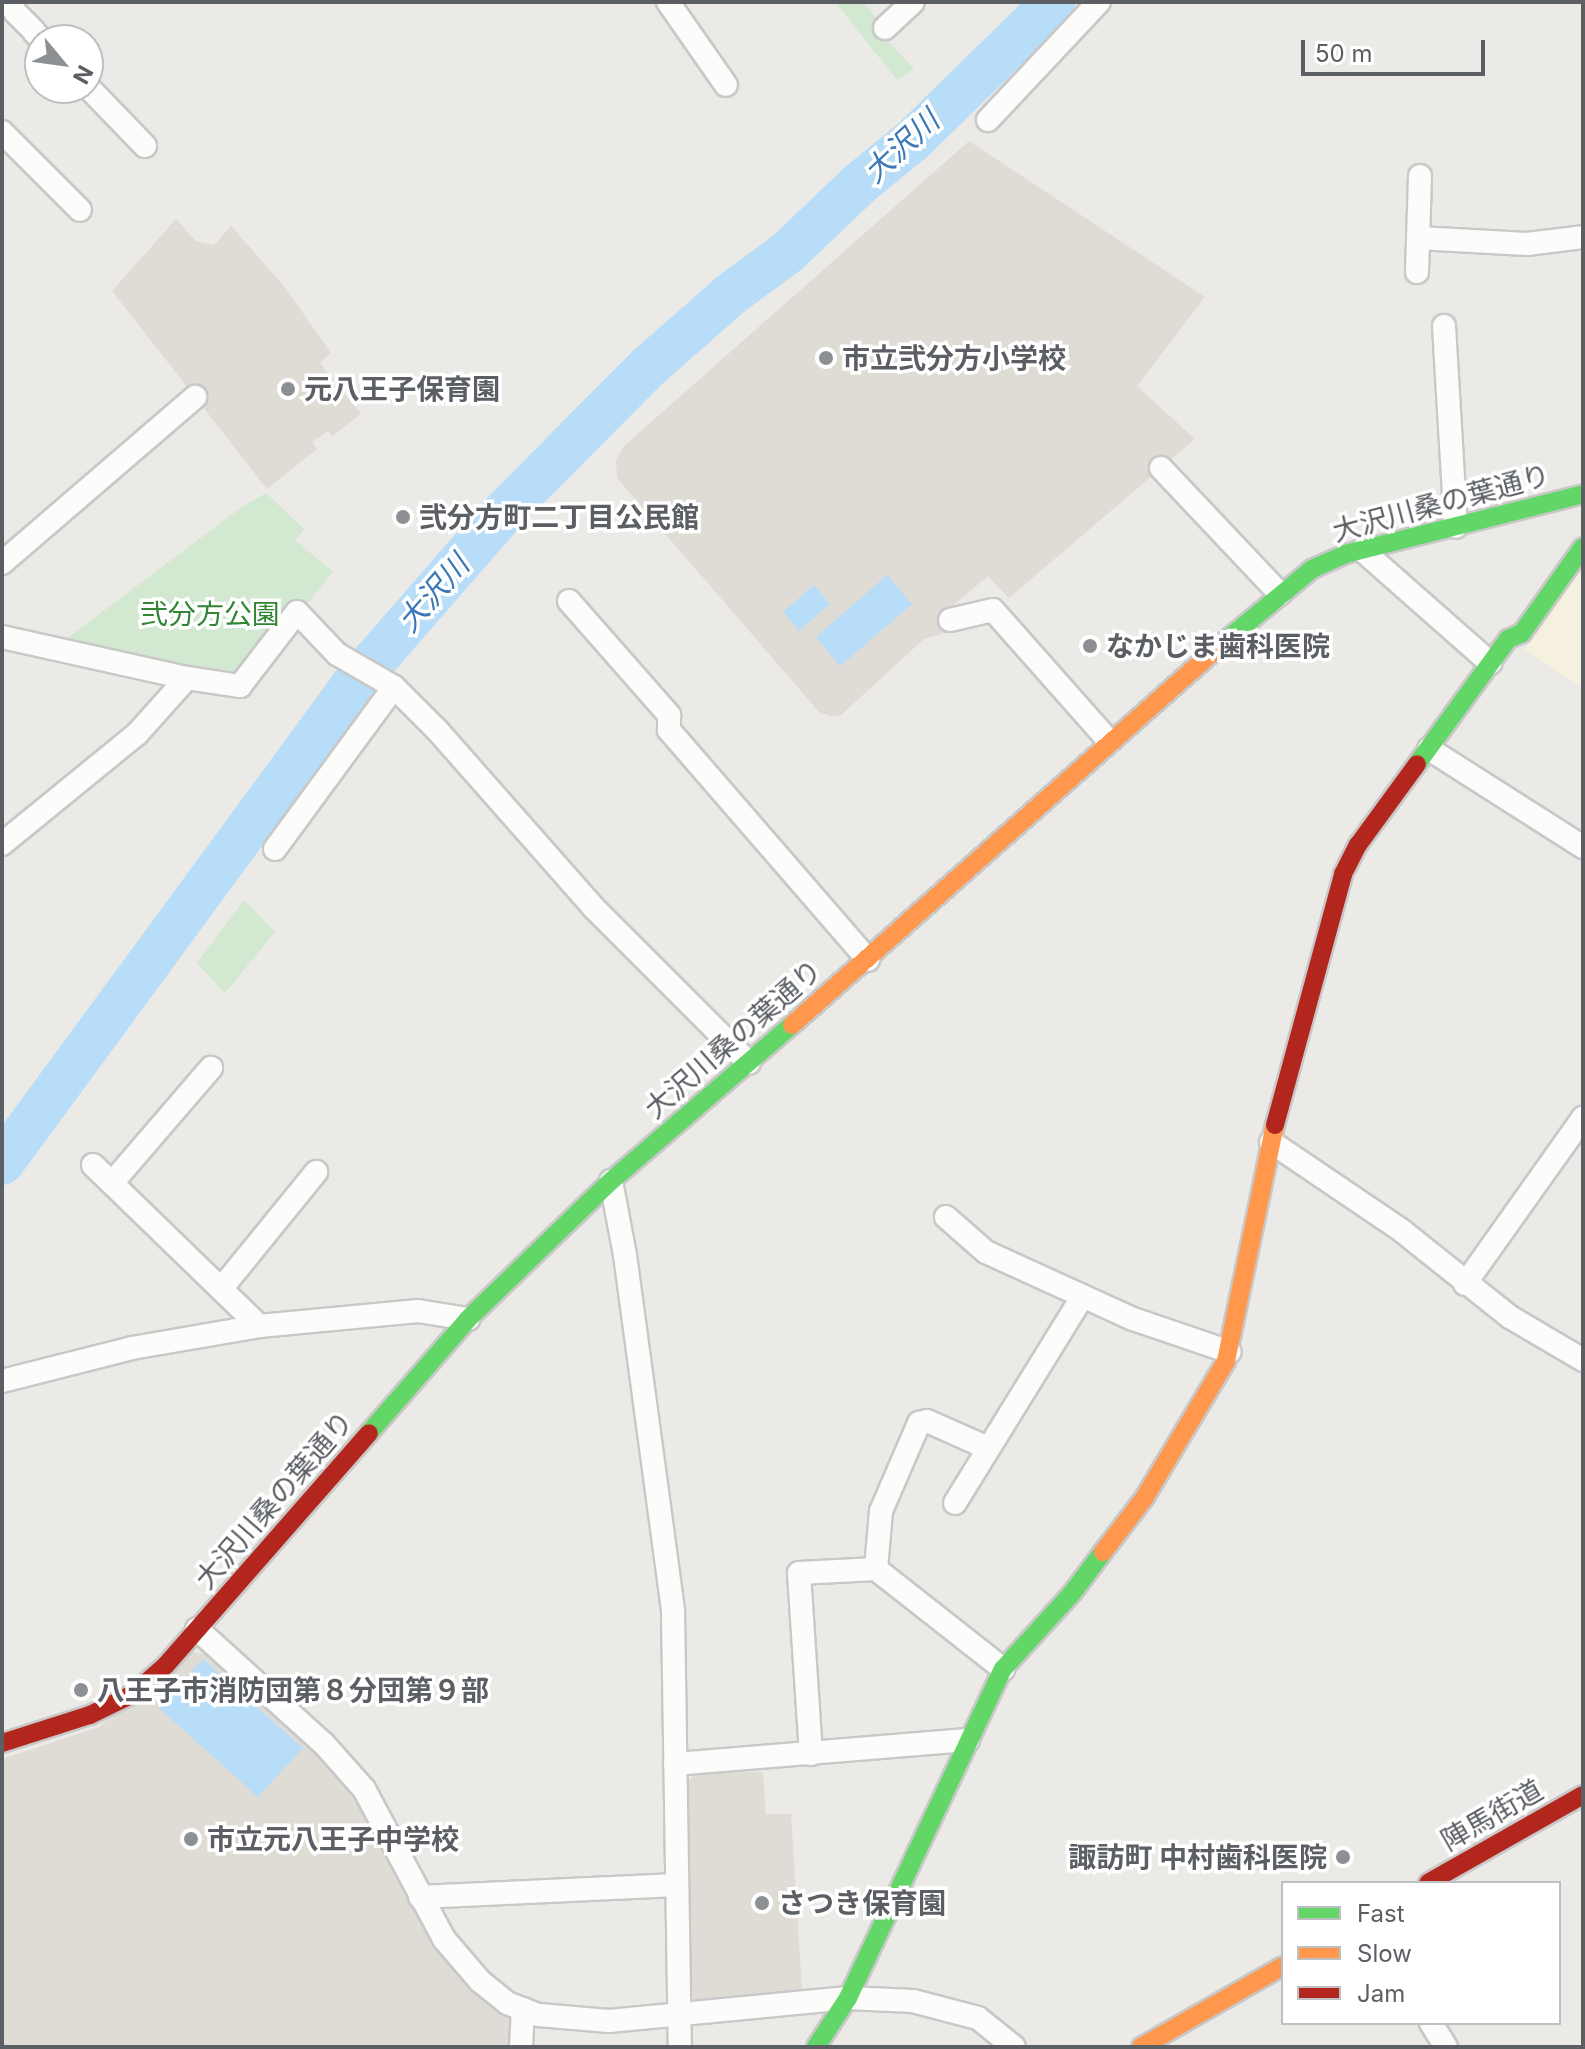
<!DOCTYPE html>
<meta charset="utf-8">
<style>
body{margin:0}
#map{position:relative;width:1585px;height:2049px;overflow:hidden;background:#ebeae6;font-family:Inter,"Noto Sans JP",sans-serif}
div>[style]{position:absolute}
.commercial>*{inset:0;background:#f6f0de}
.education>*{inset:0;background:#dfdcd5}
.green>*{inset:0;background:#d3e8d0}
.water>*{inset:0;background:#b8ddf8}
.stream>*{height:7px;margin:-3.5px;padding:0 3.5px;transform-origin:3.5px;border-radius:3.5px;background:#b8ddf8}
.river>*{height:44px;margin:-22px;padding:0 22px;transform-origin:22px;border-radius:22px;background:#b8ddf8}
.roads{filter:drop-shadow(2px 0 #c8c8c8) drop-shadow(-2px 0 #c8c8c8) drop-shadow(0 2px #c8c8c8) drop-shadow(0 -2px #c8c8c8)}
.street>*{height:22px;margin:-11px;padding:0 11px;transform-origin:11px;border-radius:11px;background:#fcfcfb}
.fast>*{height:18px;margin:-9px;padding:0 9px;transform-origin:9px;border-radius:9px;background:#63d668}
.slow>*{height:18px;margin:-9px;padding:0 9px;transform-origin:9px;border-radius:9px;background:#ff974d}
.jam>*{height:18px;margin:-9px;padding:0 9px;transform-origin:9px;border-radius:9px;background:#b3261e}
.dots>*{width:22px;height:22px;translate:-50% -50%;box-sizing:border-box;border:4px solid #fff;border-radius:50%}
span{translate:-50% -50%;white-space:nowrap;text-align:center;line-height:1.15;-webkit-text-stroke:7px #fff;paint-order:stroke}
.poi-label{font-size:28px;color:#5b5f64;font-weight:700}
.left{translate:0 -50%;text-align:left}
.right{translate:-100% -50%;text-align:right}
.street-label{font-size:28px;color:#5b5f64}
.park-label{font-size:28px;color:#318534}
.water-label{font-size:30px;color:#3b78b5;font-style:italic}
.frame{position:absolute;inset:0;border:4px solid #5b5f64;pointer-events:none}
.legend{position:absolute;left:1281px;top:1881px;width:280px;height:144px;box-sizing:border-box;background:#fff;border:2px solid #bdbfc1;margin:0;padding:10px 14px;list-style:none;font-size:24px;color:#5b5f64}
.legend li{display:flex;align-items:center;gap:16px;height:40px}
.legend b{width:40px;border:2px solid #bdbfc1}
.north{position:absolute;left:24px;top:24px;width:80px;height:80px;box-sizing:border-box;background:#fff;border:2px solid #bdbfc1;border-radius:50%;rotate:119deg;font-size:22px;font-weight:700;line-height:32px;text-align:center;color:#5b5f64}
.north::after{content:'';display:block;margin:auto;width:28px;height:36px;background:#8d9092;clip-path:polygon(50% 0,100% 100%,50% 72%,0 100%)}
.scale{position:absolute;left:1301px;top:40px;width:184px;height:36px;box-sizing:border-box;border:4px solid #5b5f64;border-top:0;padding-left:10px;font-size:24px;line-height:28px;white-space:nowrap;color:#5b5f64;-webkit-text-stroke:6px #fff;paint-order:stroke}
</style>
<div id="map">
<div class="commercial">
<i style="clip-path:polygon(1583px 565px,1583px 688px,1524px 650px)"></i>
</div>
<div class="education">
<i style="clip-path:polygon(969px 141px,1205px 297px,1137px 386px,1195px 439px,1009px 598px,988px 576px,948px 610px,952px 631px,924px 639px,840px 716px,831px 716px,819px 712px,617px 478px,616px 460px,624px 446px)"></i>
<i style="clip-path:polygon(176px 219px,196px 241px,214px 245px,231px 226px,284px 286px,331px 353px,320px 363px,361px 414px,332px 436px,328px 431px,312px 442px,317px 449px,267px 489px,112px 291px)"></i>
<i style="clip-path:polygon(192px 1652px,209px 1655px,315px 1747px,357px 1793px,430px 1939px,468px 1987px,515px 2020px,514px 2047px,2px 2047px,2px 1759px,99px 1727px)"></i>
<i style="clip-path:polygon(763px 1772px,766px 1814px,791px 1814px,802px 1989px,794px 1998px,699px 2005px,690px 1994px,683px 1787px,696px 1773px)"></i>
</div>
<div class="green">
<i style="clip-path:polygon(835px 2px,863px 2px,890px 34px,886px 39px,914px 69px,897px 80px)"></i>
<i style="clip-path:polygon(266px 493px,304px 529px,295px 540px,333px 572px,240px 686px,54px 648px,243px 506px)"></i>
<i style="clip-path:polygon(244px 900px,275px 932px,225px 993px,197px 963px)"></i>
</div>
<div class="water">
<i style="clip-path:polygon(887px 575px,912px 604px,840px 666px,816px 637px)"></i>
<i style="clip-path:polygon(814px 585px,830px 604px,799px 631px,783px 612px)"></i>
<i style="clip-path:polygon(203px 1659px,303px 1748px,258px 1797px,159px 1708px)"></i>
</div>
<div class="stream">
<i style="left:353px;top:685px;width:13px;rotate:29deg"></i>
</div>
<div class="river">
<i style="left:2px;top:1163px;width:593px;rotate:-53.71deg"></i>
<i style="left:353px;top:685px;width:227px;rotate:-48.9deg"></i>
<i style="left:502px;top:514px;width:207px;rotate:-45.2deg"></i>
<i style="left:648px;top:367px;width:111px;rotate:-41.3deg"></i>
<i style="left:731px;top:294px;width:71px;rotate:-36.4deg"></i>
<i style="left:788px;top:252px;width:97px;rotate:-43.7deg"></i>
<i style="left:858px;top:185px;width:71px;rotate:-39.3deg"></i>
<i style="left:913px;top:140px;width:197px;rotate:-44.4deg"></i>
</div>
<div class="roads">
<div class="street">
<i style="left:6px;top:2px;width:52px;rotate:46.5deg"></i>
<i style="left:668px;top:2px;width:101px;rotate:55.1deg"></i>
<i style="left:885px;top:28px;width:38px;rotate:-43deg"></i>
<i style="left:88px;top:87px;width:82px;rotate:46deg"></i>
<i style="left:988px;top:120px;width:162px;rotate:-46.8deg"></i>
<i style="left:2px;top:132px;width:110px;rotate:45deg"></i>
<i style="left:1418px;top:238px;width:109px;rotate:3.2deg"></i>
<i style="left:1527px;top:244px;width:56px;rotate:-7.1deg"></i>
<i style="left:1417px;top:272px;width:96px;rotate:-88.2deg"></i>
<i style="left:1444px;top:326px;width:201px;rotate:86.6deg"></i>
<i style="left:1161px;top:468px;width:173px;rotate:46.6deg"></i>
<i style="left:1362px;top:550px;width:171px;rotate:41.4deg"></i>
<i style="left:2px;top:563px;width:255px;rotate:-40.7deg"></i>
<i style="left:569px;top:601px;width:152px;rotate:48.7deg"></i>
<i style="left:669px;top:715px;width:15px;rotate:90deg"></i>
<i style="left:669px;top:730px;width:304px;rotate:49.1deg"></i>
<i style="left:950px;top:620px;width:44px;rotate:-13.1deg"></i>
<i style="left:993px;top:610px;width:175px;rotate:48.5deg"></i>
<i style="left:2px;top:637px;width:189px;rotate:12.5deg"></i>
<i style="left:187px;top:678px;width:54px;rotate:8.6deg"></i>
<i style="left:240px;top:686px;width:93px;rotate:-52.4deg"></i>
<i style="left:297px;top:612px;width:58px;rotate:46.4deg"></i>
<i style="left:337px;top:654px;width:66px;rotate:30.1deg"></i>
<i style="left:394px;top:687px;width:62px;rotate:45deg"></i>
<i style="left:438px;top:731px;width:236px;rotate:48.6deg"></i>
<i style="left:594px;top:908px;width:219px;rotate:45deg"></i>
<i style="left:1429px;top:749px;width:183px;rotate:32.5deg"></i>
<i style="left:2px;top:844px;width:174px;rotate:-39.2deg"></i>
<i style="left:137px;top:734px;width:75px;rotate:-48.2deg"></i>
<i style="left:275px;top:849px;width:201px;rotate:-53.7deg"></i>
<i style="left:1271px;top:1142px;width:157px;rotate:34.1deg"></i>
<i style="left:1401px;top:1230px;width:139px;rotate:38.6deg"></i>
<i style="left:1510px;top:1317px;width:85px;rotate:30.5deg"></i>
<i style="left:93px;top:1165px;width:231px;rotate:44.1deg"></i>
<i style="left:611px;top:1181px;width:75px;rotate:79.3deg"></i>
<i style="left:625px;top:1255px;width:360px;rotate:82.3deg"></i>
<i style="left:673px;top:1612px;width:435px;rotate:89.1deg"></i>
<i style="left:112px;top:1183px;width:152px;rotate:-49.3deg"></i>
<i style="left:946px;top:1217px;width:53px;rotate:41.2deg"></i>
<i style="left:986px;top:1252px;width:162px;rotate:24.5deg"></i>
<i style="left:1133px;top:1319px;width:102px;rotate:18.8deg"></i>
<i style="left:1465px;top:1284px;width:204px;rotate:-54.6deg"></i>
<i style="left:221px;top:1289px;width:151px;rotate:-50.9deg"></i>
<i style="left:2px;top:1381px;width:134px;rotate:-14.2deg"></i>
<i style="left:132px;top:1348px;width:129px;rotate:-9.8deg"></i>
<i style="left:259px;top:1326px;width:160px;rotate:-5.4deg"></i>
<i style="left:418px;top:1311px;width:51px;rotate:9.1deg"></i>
<i style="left:955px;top:1503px;width:243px;rotate:-58.3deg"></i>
<i style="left:876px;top:1569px;width:58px;rotate:-85.1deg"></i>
<i style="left:881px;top:1511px;width:96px;rotate:-66.6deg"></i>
<i style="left:919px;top:1423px;width:8px;rotate:-14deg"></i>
<i style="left:927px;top:1421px;width:67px;rotate:23.9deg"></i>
<i style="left:197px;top:1629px;width:171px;rotate:42.2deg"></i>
<i style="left:324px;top:1744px;width:60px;rotate:48.4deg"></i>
<i style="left:364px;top:1789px;width:170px;rotate:61.9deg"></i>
<i style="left:444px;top:1939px;width:55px;rotate:49.4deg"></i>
<i style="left:480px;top:1981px;width:35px;rotate:39deg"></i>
<i style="left:507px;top:2003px;width:34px;rotate:21deg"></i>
<i style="left:539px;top:2015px;width:70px;rotate:4.9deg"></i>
<i style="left:609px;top:2021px;width:240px;rotate:-5.5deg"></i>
<i style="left:848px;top:1998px;width:65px;rotate:2.6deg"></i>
<i style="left:913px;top:2001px;width:67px;rotate:14.7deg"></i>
<i style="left:978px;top:2018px;width:46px;rotate:38.9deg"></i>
<i style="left:811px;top:1754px;width:181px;rotate:-93.8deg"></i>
<i style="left:799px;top:1573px;width:77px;rotate:-3deg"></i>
<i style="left:876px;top:1569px;width:162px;rotate:38.2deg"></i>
<i style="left:675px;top:1764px;width:294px;rotate:-4.7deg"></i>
<i style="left:420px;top:1897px;width:256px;rotate:-2.7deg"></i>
<i style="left:1431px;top:2023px;width:28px;rotate:58deg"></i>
<i style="left:521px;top:2047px;width:38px;rotate:-87deg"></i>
</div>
<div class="fast">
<i style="left:1223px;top:643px;width:116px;rotate:-39.7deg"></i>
<i style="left:1312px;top:569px;width:36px;rotate:-24deg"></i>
<i style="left:1345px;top:554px;width:245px;rotate:-14.1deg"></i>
<i style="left:1417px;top:764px;width:155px;rotate:-53.9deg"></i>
<i style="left:1508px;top:639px;width:15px;rotate:-23deg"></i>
<i style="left:1522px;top:633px;width:105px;rotate:-54.7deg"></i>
<i style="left:369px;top:1433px;width:151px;rotate:-49deg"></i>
<i style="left:468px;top:1319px;width:199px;rotate:-44deg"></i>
<i style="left:611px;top:1181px;width:239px;rotate:-40.8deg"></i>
<i style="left:816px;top:2047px;width:59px;rotate:-56.9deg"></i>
<i style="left:848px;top:1998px;width:364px;rotate:-64.8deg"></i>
<i style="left:1003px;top:1669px;width:104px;rotate:-47.7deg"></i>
<i style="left:1073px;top:1592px;width:50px;rotate:-53.1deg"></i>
</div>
<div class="slow">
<i style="left:792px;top:1025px;width:576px;rotate:-41.55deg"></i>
<i style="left:1103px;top:1552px;width:69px;rotate:-52.6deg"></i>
<i style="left:1145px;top:1497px;width:158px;rotate:-59.2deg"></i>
<i style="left:1226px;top:1361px;width:241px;rotate:-78.3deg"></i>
<i style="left:1141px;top:2047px;width:163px;rotate:-29.7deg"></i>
</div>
<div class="jam">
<i style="left:1275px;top:1125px;width:260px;rotate:-74.8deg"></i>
<i style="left:1343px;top:874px;width:33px;rotate:-63deg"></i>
<i style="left:1358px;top:845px;width:100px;rotate:-53.9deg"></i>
<i style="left:2px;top:1743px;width:92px;rotate:-17.7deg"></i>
<i style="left:90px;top:1715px;width:48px;rotate:-26deg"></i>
<i style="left:133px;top:1694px;width:44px;rotate:-41.3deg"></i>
<i style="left:166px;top:1665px;width:308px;rotate:-48.8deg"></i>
<i style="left:1428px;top:1883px;width:178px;rotate:-29.6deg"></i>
</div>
</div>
<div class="dots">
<i style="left:826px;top:358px;background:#8d9092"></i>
<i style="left:288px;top:389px;background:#8d9092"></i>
<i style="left:403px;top:517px;background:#8d9092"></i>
<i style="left:1090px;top:646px;background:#8d9092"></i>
<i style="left:81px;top:1690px;background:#8d9092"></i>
<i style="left:191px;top:1839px;background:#8d9092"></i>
<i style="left:1343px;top:1857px;background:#8d9092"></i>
<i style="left:762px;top:1903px;background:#8d9092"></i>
</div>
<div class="poi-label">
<span class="left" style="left:842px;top:358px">市立弐分方小学校</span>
<span class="left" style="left:304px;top:389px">元八王子保育園</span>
<span class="left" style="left:419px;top:517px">弐分方町二丁目公民館</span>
<span class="left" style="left:1106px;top:646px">なかじま歯科医院</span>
<span class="left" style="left:97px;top:1690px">八王子市消防団第８分団第９部</span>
<span class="left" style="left:207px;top:1839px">市立元八王子中学校</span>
<span class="right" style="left:1327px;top:1857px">諏訪町 中村歯科医院</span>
<span class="left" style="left:778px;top:1903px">さつき保育園</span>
</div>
<div class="street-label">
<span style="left:1441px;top:503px;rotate:-15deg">大沢川桑の葉通り</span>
<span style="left:733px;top:1039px;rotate:-41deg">大沢川桑の葉通り</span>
<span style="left:274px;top:1500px;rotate:-49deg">大沢川桑の葉通り</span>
<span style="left:1492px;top:1815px;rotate:-30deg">陣馬街道</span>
</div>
<div class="park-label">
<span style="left:210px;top:614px">弐分方公園</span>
</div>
<div class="water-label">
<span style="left:901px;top:146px;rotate:-43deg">大沢川</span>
<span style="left:433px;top:593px;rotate:-49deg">大沢川</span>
</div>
<div class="frame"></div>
<ul class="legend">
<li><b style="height:10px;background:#63d668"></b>Fast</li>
<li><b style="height:10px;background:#ff974d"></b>Slow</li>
<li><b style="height:10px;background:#b3261e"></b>Jam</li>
</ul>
<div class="north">N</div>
<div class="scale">50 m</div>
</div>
